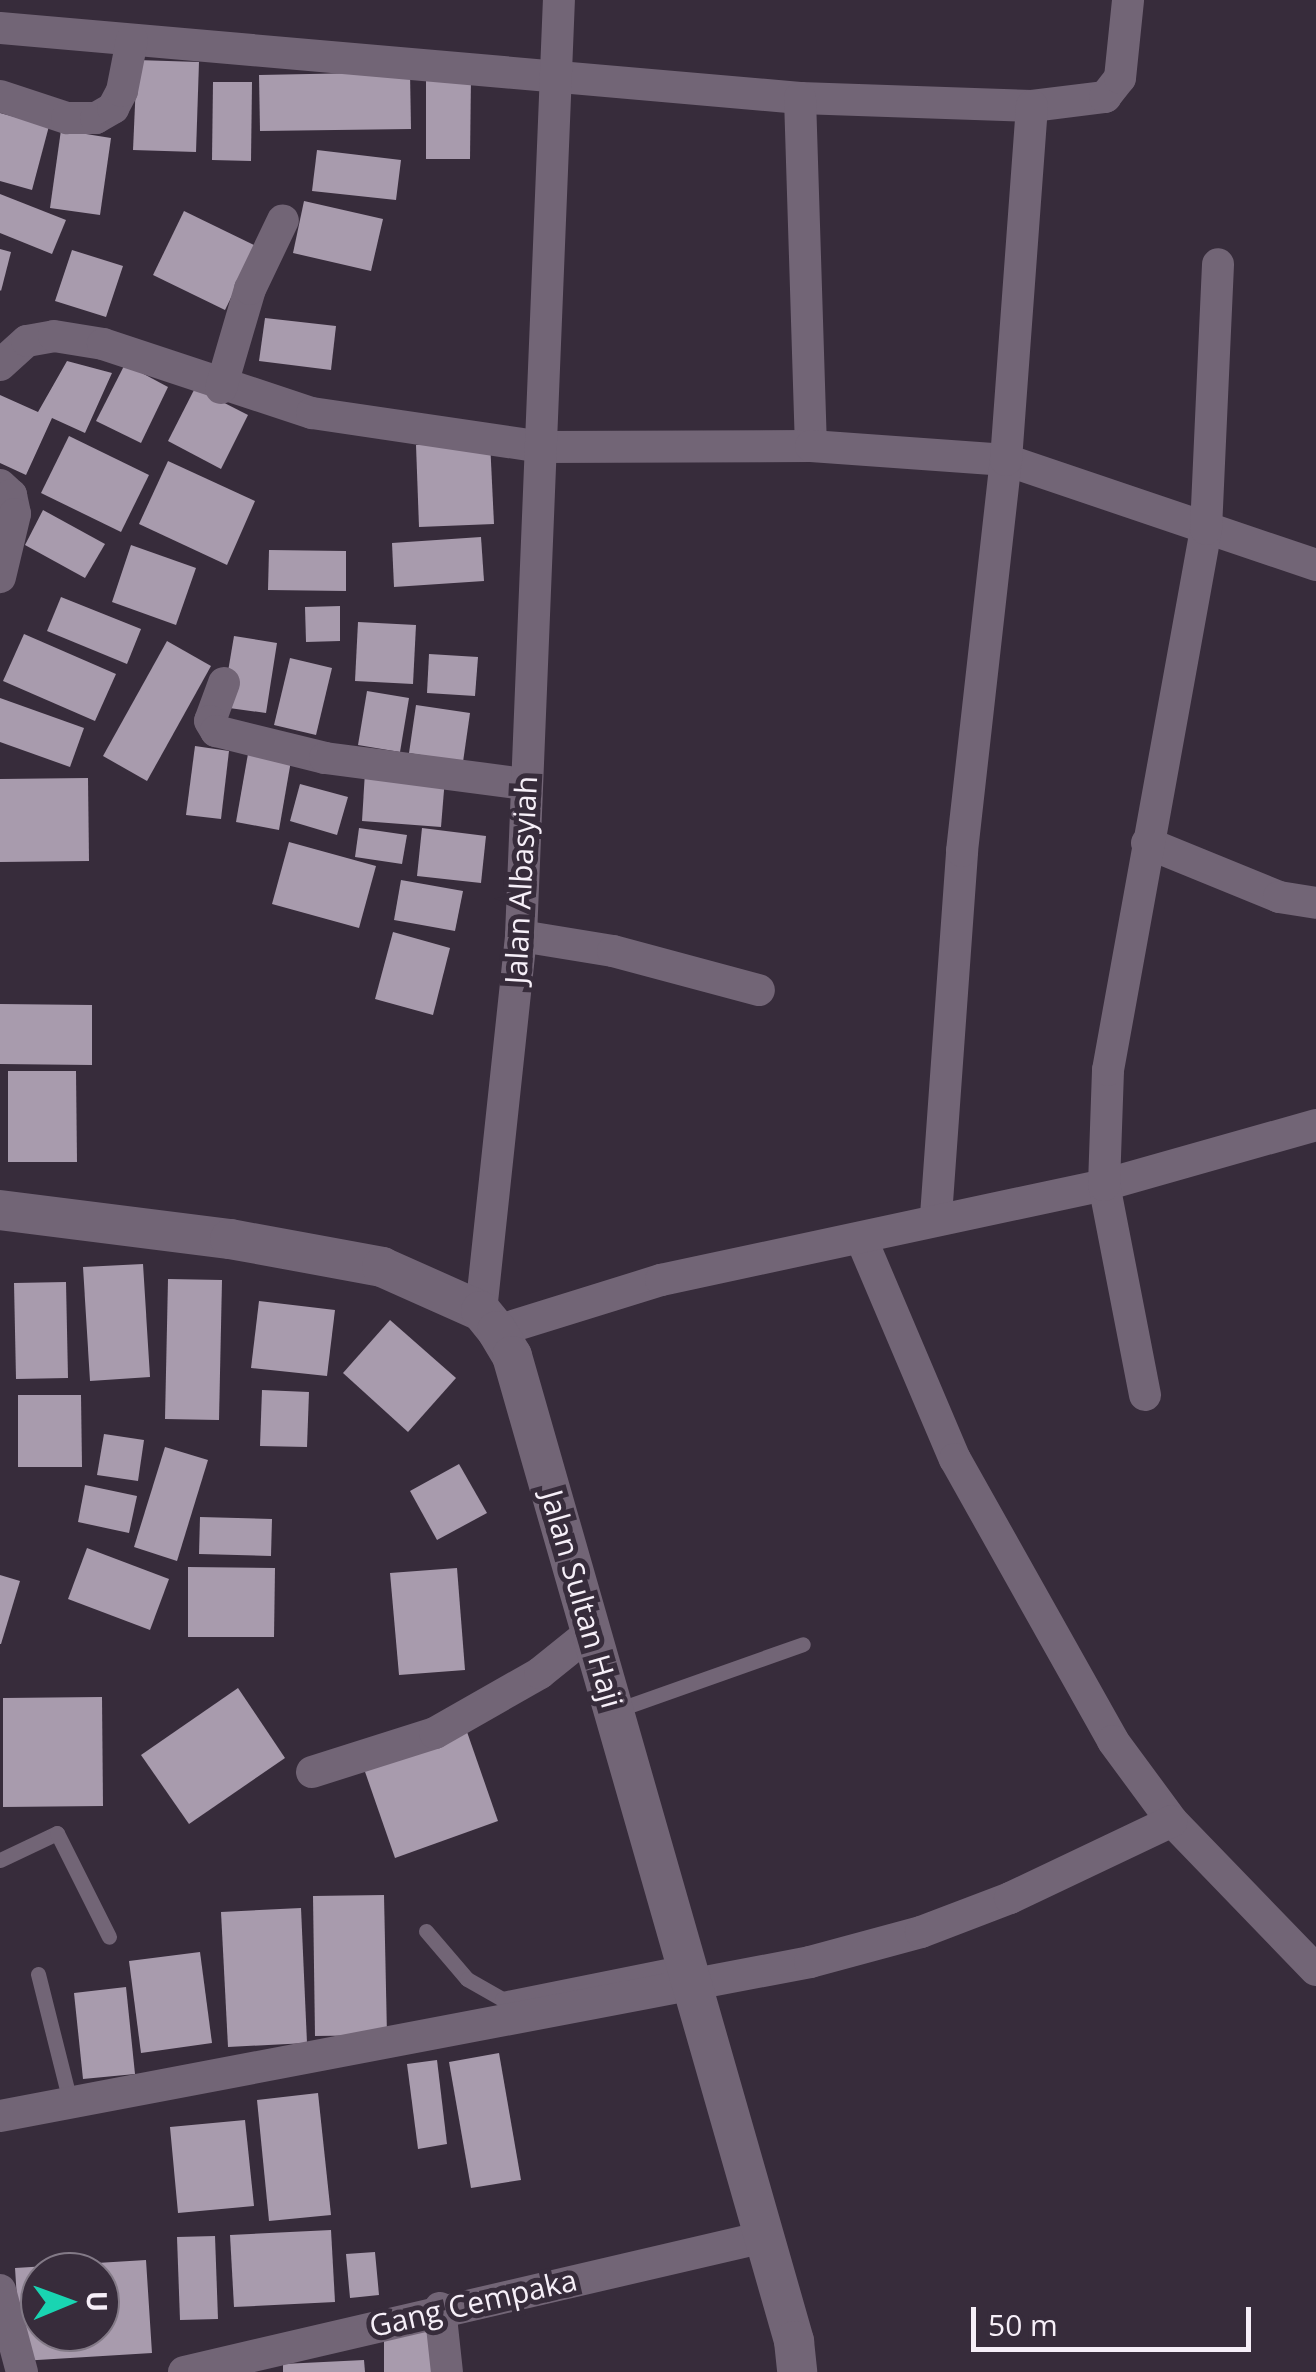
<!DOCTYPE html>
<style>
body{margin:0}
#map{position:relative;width:1316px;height:2372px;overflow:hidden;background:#372c3b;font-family:"Open Sans",sans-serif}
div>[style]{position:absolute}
.building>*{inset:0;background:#a89bad}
.service>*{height:15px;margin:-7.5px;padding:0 7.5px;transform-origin:7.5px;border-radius:7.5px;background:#726576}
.minor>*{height:32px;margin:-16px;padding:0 16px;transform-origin:16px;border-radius:16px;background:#726576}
.tertiary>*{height:40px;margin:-20px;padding:0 20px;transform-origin:20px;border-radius:20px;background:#726576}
span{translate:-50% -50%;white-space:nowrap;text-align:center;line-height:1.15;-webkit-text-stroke:10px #372c3b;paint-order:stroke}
.street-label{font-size:30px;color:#f6eff8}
.north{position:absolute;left:20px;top:2252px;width:100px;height:100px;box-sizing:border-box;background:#372c3b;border:2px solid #837a87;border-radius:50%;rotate:89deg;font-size:28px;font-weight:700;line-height:40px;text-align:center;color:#f6eff8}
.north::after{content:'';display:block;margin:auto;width:35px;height:45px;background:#19d5b2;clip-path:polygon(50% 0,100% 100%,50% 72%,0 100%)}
.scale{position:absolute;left:971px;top:2307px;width:280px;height:45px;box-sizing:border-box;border:5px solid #f6eff8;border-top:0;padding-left:12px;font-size:30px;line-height:35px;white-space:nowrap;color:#f6eff8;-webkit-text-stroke:8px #372c3b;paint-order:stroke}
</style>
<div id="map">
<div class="building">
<i style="clip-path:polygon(137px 60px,199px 62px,196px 152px,133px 150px)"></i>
<i style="clip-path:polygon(410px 72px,411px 129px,260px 131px,259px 75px)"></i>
<i style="clip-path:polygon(426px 75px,471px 75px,470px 159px,426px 159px)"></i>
<i style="clip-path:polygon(213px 82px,252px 82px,251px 161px,212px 160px)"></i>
<i style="clip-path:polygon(0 113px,49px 126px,32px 190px,0 181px)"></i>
<i style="clip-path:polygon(61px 130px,111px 138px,100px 215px,50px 208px)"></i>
<i style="clip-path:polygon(317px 150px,401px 160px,396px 200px,312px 191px)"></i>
<i style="clip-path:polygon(0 194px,66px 220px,52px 254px,0 233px)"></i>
<i style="clip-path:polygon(304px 201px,383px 219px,371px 271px,293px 253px)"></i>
<i style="clip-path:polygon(184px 211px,256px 246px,225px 310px,153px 275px)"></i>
<i style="clip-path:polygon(0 249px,11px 252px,1px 291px,0 290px)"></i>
<i style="clip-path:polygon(72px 250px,123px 266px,106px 317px,55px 301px)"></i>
<i style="clip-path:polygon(265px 318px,336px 326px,331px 370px,259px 361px)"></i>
<i style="clip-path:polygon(67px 361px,112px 373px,85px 433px,52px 418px,26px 475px,0 463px,0 395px,38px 412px)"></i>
<i style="clip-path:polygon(125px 364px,168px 387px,141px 443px,96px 421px)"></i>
<i style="clip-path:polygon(195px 388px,248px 415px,221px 469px,168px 441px)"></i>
<i style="clip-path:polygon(69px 436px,149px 475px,121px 532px,41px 493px)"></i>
<i style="clip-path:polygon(490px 441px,494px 524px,419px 527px,416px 445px)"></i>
<i style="clip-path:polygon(168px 461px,255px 501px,227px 565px,139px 524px)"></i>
<i style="clip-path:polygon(43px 510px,105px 544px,85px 578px,25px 545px)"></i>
<i style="clip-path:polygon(481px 537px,484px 581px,394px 587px,392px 543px)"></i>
<i style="clip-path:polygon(131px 545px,196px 568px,176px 625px,112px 602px)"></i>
<i style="clip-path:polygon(269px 550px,346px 551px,346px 591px,268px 590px)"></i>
<i style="clip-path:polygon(61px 597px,141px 629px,127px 664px,47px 631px)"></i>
<i style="clip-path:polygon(340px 606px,340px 641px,306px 642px,305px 607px)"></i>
<i style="clip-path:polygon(358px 622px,416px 625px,413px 684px,355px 681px)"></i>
<i style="clip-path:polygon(24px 634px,116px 674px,95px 721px,3px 681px)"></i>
<i style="clip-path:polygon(234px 636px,277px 643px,266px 713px,222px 707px)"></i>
<i style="clip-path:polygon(167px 641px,211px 666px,147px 781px,103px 756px)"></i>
<i style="clip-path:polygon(429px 654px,478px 657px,475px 696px,427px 693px)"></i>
<i style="clip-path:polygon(290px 658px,332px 668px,316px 735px,274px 725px)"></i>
<i style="clip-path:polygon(367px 691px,409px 698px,400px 752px,358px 745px)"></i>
<i style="clip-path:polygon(0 698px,84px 728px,70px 767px,0 742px)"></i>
<i style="clip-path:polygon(416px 705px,470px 713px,463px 762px,409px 753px)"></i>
<i style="clip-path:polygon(195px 746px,229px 751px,221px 819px,186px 815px)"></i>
<i style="clip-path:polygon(249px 748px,292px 755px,279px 830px,236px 822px)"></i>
<i style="clip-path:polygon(365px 772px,445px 778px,441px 827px,362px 821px)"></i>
<i style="clip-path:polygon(88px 778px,89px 861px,0 862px,0 779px)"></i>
<i style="clip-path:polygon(300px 784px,348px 797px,337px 835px,290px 821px)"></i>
<i style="clip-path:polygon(359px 828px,407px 835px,402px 864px,355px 857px)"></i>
<i style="clip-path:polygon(422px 828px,486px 836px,481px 883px,417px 876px)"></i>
<i style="clip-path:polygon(289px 842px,376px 866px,359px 928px,272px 904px)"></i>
<i style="clip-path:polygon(401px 880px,463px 891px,455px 931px,394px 920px)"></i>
<i style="clip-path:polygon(393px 932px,450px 948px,433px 1015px,375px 999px)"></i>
<i style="clip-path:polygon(0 1004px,92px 1005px,92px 1065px,0 1064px)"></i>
<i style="clip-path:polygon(8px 1071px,76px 1071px,77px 1162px,8px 1162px)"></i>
<i style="clip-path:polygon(143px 1264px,150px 1377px,90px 1381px,83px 1267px)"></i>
<i style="clip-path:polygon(168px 1279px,222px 1280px,219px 1420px,165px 1419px)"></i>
<i style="clip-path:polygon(66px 1282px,68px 1378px,16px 1379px,14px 1283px)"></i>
<i style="clip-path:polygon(259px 1301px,335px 1310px,327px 1376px,251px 1368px)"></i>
<i style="clip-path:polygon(390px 1320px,456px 1378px,408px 1432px,343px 1373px)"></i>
<i style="clip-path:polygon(262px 1390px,309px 1392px,307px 1447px,260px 1446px)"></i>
<i style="clip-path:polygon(18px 1395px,81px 1395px,82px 1467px,18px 1467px)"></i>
<i style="clip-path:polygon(104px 1434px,144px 1440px,138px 1481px,97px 1475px)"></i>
<i style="clip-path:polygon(165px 1447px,208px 1460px,177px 1561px,134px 1547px)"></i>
<i style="clip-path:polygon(459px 1464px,487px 1513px,437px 1540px,410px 1491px)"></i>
<i style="clip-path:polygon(85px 1485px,137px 1496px,129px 1533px,78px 1522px)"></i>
<i style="clip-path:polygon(200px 1517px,272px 1519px,271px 1556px,199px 1554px)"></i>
<i style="clip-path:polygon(87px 1548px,169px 1579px,150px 1630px,68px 1599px)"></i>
<i style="clip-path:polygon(188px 1567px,275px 1568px,274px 1637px,188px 1637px)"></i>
<i style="clip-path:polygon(457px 1568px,465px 1670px,399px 1675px,390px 1573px)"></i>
<i style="clip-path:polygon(0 1575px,20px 1581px,1px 1644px,0 1644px)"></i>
<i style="clip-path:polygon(238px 1688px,285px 1758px,189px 1824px,141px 1755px)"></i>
<i style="clip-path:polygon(102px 1697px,103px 1806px,3px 1807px,3px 1698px)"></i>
<i style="clip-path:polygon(466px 1729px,498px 1821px,395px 1858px,363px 1766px)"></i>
<i style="clip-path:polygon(384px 1895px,387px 2035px,315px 2036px,313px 1896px)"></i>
<i style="clip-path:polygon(301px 1908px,307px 2043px,228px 2047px,221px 1912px)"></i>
<i style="clip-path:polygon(200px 1952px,212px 2043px,141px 2053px,129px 1961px)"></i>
<i style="clip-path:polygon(126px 1987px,135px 2074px,83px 2079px,74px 1993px)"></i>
<i style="clip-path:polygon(499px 2053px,521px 2180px,471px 2188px,449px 2062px)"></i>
<i style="clip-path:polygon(437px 2060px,447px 2144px,418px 2149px,407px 2064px)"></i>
<i style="clip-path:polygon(318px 2093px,331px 2215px,269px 2221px,257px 2100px)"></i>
<i style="clip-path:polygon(245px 2120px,254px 2206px,178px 2213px,170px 2127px)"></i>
<i style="clip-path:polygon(331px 2230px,335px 2302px,234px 2307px,230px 2235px)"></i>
<i style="clip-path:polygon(215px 2236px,218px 2319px,180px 2320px,177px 2237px)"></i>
<i style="clip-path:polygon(375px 2252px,379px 2295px,350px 2298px,346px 2254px)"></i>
<i style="clip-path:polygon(evenodd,146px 2260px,152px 2353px,21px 2361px,15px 2268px,146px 2260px,40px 2272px,100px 2272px,100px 2332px,40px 2332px,40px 2272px)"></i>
<i style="clip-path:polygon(431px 2319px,433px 2372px,384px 2372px,384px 2333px)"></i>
<i style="clip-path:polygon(364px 2360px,365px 2372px,283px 2372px,283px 2364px)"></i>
</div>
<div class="service">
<i style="left:617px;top:1710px;width:197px;rotate:-19.5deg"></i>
<i style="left:0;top:1860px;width:63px;rotate:-25.3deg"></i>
<i style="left:57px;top:1833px;width:116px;rotate:63.4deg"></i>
<i style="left:426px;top:1931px;width:63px;rotate:49.5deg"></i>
<i style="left:467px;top:1979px;width:40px;rotate:29.7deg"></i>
<i style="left:502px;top:1999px;width:187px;rotate:-11.4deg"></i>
<i style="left:38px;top:1974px;width:135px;rotate:75.9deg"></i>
</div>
<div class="minor">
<i style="left:0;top:28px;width:803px;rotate:5deg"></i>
<i style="left:800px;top:98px;width:232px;rotate:2deg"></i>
<i style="left:1032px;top:106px;width:74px;rotate:-7deg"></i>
<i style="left:1105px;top:97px;width:24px;rotate:-52deg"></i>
<i style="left:1120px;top:78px;width:78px;rotate:-84.1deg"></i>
<i style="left:0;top:96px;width:71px;rotate:18.2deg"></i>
<i style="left:67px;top:118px;width:29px"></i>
<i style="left:96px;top:118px;width:20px;rotate:-30deg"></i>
<i style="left:113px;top:108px;width:19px;rotate:-62deg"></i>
<i style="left:122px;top:91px;width:52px;rotate:-78.9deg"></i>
<i style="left:800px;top:98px;width:348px;rotate:88.2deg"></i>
<i style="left:0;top:365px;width:36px;rotate:-42deg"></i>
<i style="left:27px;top:341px;width:27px;rotate:-10deg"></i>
<i style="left:54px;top:336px;width:50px;rotate:9.3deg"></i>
<i style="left:103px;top:344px;width:220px;rotate:18.3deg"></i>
<i style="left:312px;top:413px;width:232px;rotate:8.4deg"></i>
<i style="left:542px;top:447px;width:269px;rotate:-0.2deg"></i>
<i style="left:811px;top:446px;width:196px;rotate:4.1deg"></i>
<i style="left:1006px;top:460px;width:327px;rotate:18.7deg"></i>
<i style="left:221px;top:388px;width:103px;rotate:-73.7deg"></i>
<i style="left:250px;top:289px;width:76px;rotate:-64.4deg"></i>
<i style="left:0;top:485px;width:15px;rotate:42deg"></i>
<i style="left:11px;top:495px;width:19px;rotate:78deg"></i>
<i style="left:15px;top:514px;width:65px;rotate:103.4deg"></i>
<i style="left:224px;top:683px;width:40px;rotate:110.2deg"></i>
<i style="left:210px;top:721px;width:12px;rotate:59deg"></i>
<i style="left:216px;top:731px;width:112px;rotate:13.9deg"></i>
<i style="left:325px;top:758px;width:202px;rotate:7.4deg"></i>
<i style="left:1147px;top:843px;width:143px;rotate:22.2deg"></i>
<i style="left:1279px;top:897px;width:37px;rotate:9deg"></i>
<i style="left:521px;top:936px;width:93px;rotate:9.3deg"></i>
<i style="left:613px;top:951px;width:151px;rotate:15deg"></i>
<i style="left:936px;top:1216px;width:366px;rotate:-85.9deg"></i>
<i style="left:962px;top:851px;width:393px;rotate:-83.6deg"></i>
<i style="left:1006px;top:460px;width:355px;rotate:-85.8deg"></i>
<i style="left:861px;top:1238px;width:240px;rotate:67deg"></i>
<i style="left:955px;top:1459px;width:323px;rotate:60.7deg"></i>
<i style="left:1113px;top:1741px;width:99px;rotate:53.6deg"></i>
<i style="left:1172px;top:1821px;width:207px;rotate:46deg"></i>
<i style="left:481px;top:1311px;width:377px;rotate:-83.9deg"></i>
<i style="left:521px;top:936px;width:937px;rotate:-87.68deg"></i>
<i style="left:497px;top:1331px;width:172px;rotate:-17.3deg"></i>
<i style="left:661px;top:1280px;width:453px;rotate:-12.1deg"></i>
<i style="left:1104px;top:1185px;width:220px;rotate:-15.8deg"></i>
<i style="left:1145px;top:1395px;width:214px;rotate:-101deg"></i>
<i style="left:1104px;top:1185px;width:115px;rotate:-88deg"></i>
<i style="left:1108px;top:1070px;width:550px;rotate:-79.73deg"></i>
<i style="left:1206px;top:529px;width:265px;rotate:-87.4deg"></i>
<i style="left:312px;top:1772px;width:129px;rotate:-17.6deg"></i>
<i style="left:435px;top:1733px;width:121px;rotate:-29.7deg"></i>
<i style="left:540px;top:1673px;width:65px;rotate:-38.8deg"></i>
<i style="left:0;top:2116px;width:825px;rotate:-10.76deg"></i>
<i style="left:810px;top:1962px;width:115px;rotate:-15.1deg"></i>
<i style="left:921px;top:1932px;width:95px;rotate:-20.9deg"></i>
<i style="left:1010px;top:1898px;width:179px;rotate:-25.4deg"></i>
<i style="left:0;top:2290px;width:85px;rotate:75deg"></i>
<i style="left:440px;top:2308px;width:64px;rotate:83.8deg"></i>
<i style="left:184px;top:2372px;width:596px;rotate:-13.1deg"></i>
</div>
<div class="tertiary">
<i style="left:0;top:1210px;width:232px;rotate:7.2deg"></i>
<i style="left:230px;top:1239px;width:155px;rotate:10.4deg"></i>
<i style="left:382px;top:1267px;width:108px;rotate:24deg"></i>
<i style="left:481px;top:1311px;width:26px;rotate:51deg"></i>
<i style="left:497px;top:1331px;width:29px;rotate:59deg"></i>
<i style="left:512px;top:1356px;width:1025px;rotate:74.02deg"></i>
<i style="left:794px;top:2341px;width:31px;rotate:84deg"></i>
</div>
<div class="street-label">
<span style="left:521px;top:880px;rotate:-87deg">Jalan Albasyiah</span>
<span style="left:582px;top:1599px;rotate:74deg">Jalan Sultan Haji</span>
<span style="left:473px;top:2303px;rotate:-13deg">Gang Cempaka</span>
</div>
<div class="north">U</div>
<div class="scale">50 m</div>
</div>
